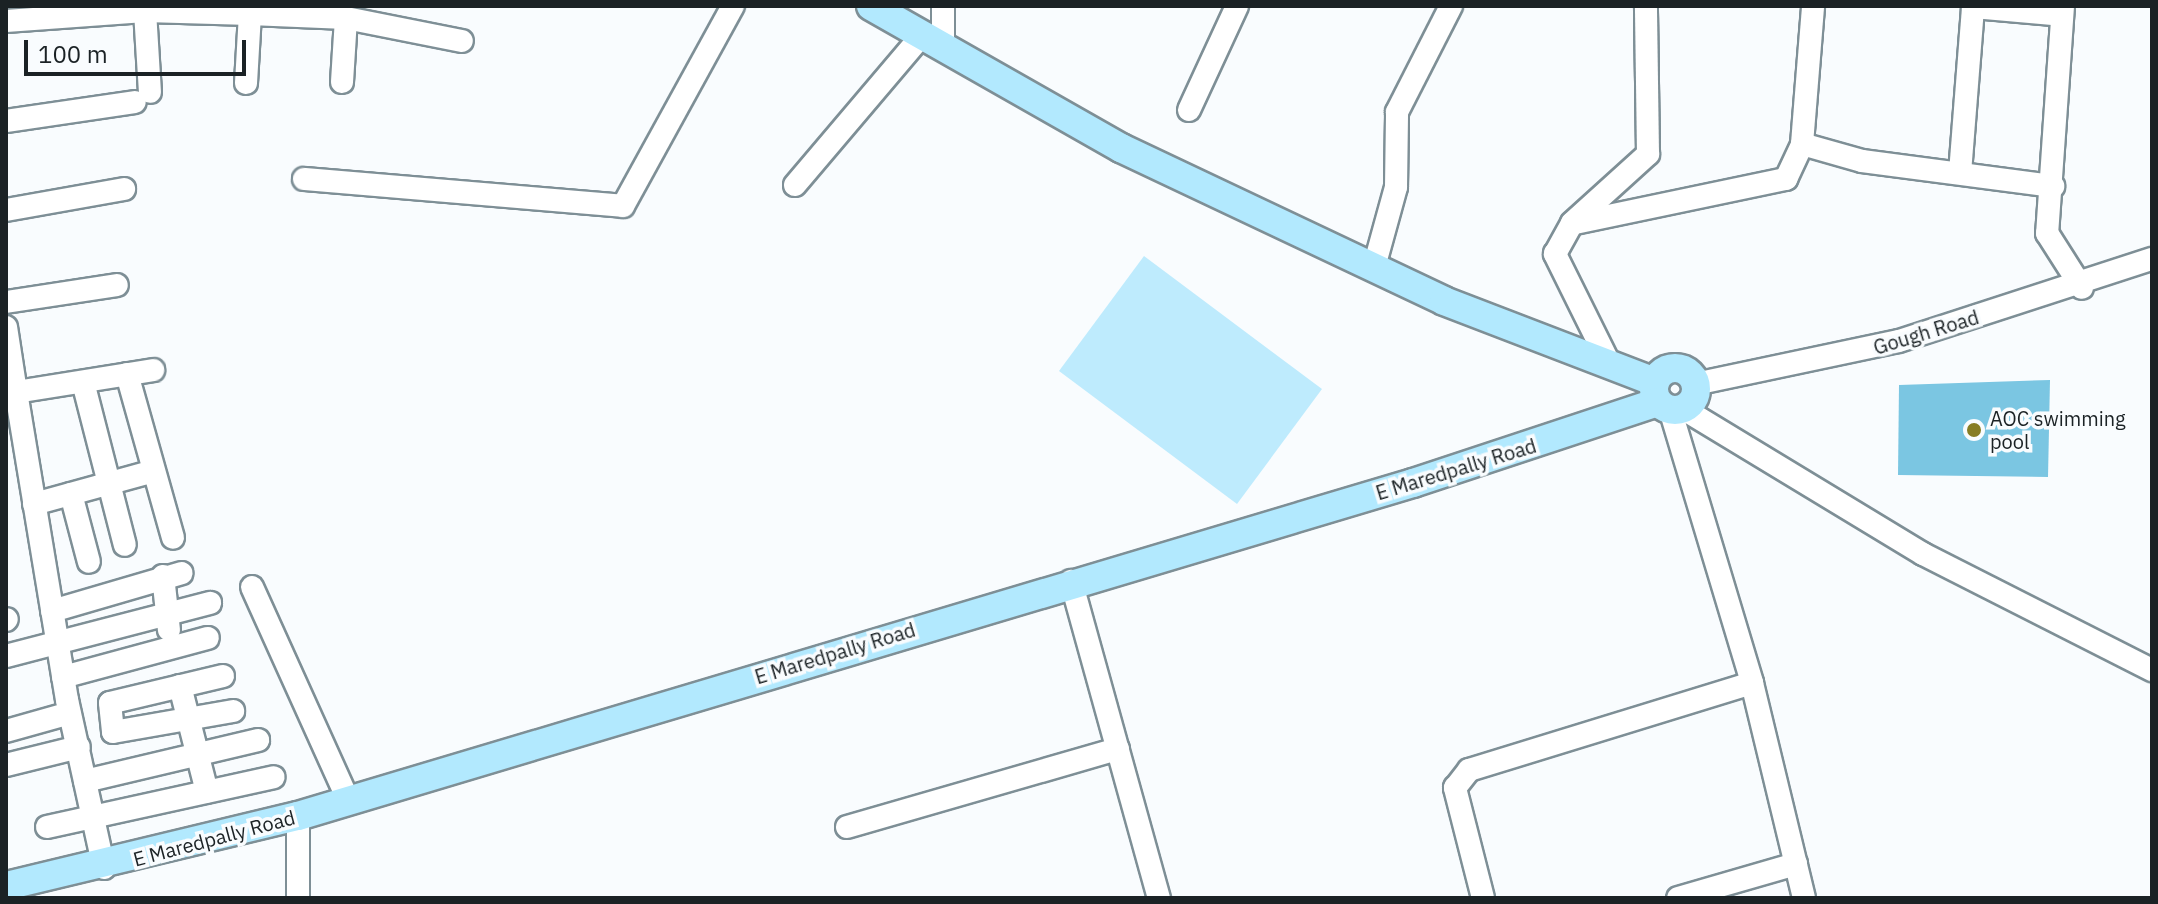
<!DOCTYPE html>
<style>
body{margin:0}
#map{position:relative;width:2158px;height:904px;overflow:hidden;background:#f9fcfe;font-family:"IBM Plex Sans",sans-serif}
div>[style]{position:absolute}
.green>*{inset:0;background:#beebfd}
.water>*{inset:0;background:#7bc6e2}
.roads{filter:drop-shadow(2px 0 #7e8f96) drop-shadow(-2px 0 #7e8f96) drop-shadow(0 2px #7e8f96) drop-shadow(0 -2px #7e8f96)}
.minor>*{height:22px;margin:-11px;padding:0 11px;transform-origin:11px;border-radius:11px;background:#fff}
.major>*{height:28px;margin:-14px;padding:0 14px;transform-origin:14px;border-radius:14px;background:#b2e9fe}
.major>.ring{margin:-14px;padding:0;box-sizing:content-box;background:none;border:28px solid #b2e9fe;border-radius:50%}
.dots>*{width:22px;height:22px;translate:-50% -50%;box-sizing:border-box;border:4px solid #f9fcfe;border-radius:50%}
span{translate:-50% -50%;white-space:nowrap;text-align:center;line-height:1.15;-webkit-text-stroke:7px #f9fcfe;paint-order:stroke}
.street-label{font-size:20px;color:#1b2225}
.poi-label{font-size:20px;color:#1b2225}
.left{translate:0 -50%;text-align:left}
.frame{position:absolute;inset:0;border:8px solid #1b2225;pointer-events:none}
.scale{position:absolute;left:24px;top:40px;width:222px;height:36px;box-sizing:border-box;border:4px solid #1b2225;border-top:0;padding-left:10px;font-size:24px;line-height:28px;white-space:nowrap;color:#1b2225;-webkit-text-stroke:6px #f9fcfe;paint-order:stroke}
</style>
<div id="map">
<div class="green">
<i style="clip-path:polygon(1144px 256px,1322px 389px,1237px 504px,1059px 371px)"></i>
</div>
<div class="water">
<i style="clip-path:polygon(2050px 380px,2048px 477px,1898px 475px,1899px 385px)"></i>
</div>
<div class="roads">
<div class="minor">
<i style="left:2063px;top:6px;width:228px;rotate:94deg"></i>
<i style="left:2047px;top:233px;width:65px;rotate:57.5deg"></i>
<i style="left:1973px;top:7px;width:89px;rotate:5.1deg"></i>
<i style="left:145px;top:11px;width:81px;rotate:86.5deg"></i>
<i style="left:6px;top:21px;width:139px;rotate:-4.1deg"></i>
<i style="left:145px;top:11px;width:105px;rotate:1.6deg"></i>
<i style="left:250px;top:14px;width:96px;rotate:2.4deg"></i>
<i style="left:346px;top:18px;width:118px;rotate:11.2deg"></i>
<i style="left:943px;top:48px;width:42px;rotate:-90deg"></i>
<i style="left:342px;top:82px;width:64px;rotate:-86.4deg"></i>
<i style="left:246px;top:83px;width:69px;rotate:-86.7deg"></i>
<i style="left:1189px;top:110px;width:115px;rotate:-65.2deg"></i>
<i style="left:6px;top:121px;width:130px;rotate:-8.4deg"></i>
<i style="left:1802px;top:144px;width:62px;rotate:15.8deg"></i>
<i style="left:1862px;top:161px;width:193px;rotate:7.5deg"></i>
<i style="left:1960px;top:173px;width:168px;rotate:-85.5deg"></i>
<i style="left:304px;top:179px;width:320px;rotate:4.8deg"></i>
<i style="left:623px;top:206px;width:228px;rotate:-61.2deg"></i>
<i style="left:795px;top:185px;width:197px;rotate:-49.7deg"></i>
<i style="left:6px;top:210px;width:120px;rotate:-10.1deg"></i>
<i style="left:1575px;top:223px;width:216px;rotate:-11.8deg"></i>
<i style="left:1786px;top:179px;width:38px;rotate:-65deg"></i>
<i style="left:1802px;top:144px;width:138px;rotate:-85.4deg"></i>
<i style="left:1374px;top:267px;width:83px;rotate:-74.6deg"></i>
<i style="left:1396px;top:187px;width:75px;rotate:-89.2deg"></i>
<i style="left:1397px;top:112px;width:119px;rotate:-63deg"></i>
<i style="left:6px;top:302px;width:112px;rotate:-8.7deg"></i>
<i style="left:6px;top:327px;width:66px;rotate:81.3deg"></i>
<i style="left:16px;top:392px;width:10px;rotate:174deg"></i>
<i style="left:1609px;top:363px;width:122px;rotate:-116.4deg"></i>
<i style="left:1555px;top:254px;width:35px;rotate:-61deg"></i>
<i style="left:1572px;top:223px;width:103px;rotate:-42.2deg"></i>
<i style="left:1648px;top:154px;width:148px;rotate:-90.8deg"></i>
<i style="left:127px;top:374px;width:170px;rotate:74.3deg"></i>
<i style="left:83px;top:382px;width:168px;rotate:75.6deg"></i>
<i style="left:1695px;top:384px;width:208px;rotate:-11.9deg"></i>
<i style="left:1899px;top:341px;width:266px;rotate:-18deg"></i>
<i style="left:1682px;top:408px;width:282px;rotate:31.2deg"></i>
<i style="left:1923px;top:554px;width:257px;rotate:26.9deg"></i>
<i style="left:1670px;top:409px;width:286px;rotate:73.3deg"></i>
<i style="left:1752px;top:683px;width:221px;rotate:76.4deg"></i>
<i style="left:71px;top:494px;width:70px;rotate:75.2deg"></i>
<i style="left:34px;top:504px;width:124px;rotate:-15.4deg"></i>
<i style="left:163px;top:576px;width:54px;rotate:83.7deg"></i>
<i style="left:1071px;top:581px;width:329px;rotate:74.5deg"></i>
<i style="left:252px;top:587px;width:234px;rotate:65.7deg"></i>
<i style="left:52px;top:611px;width:135px;rotate:-16.3deg"></i>
<i style="left:6px;top:620px;width:1px;rotate:-45deg"></i>
<i style="left:6px;top:656px;width:211px;rotate:-14.6deg"></i>
<i style="left:223px;top:676px;width:116px;rotate:166.6deg"></i>
<i style="left:110px;top:703px;width:29px;rotate:84deg"></i>
<i style="left:113px;top:732px;width:122px;rotate:-9.9deg"></i>
<i style="left:63px;top:677px;width:150px;rotate:-15.1deg"></i>
<i style="left:180px;top:686px;width:109px;rotate:75.7deg"></i>
<i style="left:6px;top:731px;width:66px;rotate:-15.7deg"></i>
<i style="left:6px;top:765px;width:75px;rotate:-13.9deg"></i>
<i style="left:85px;top:781px;width:178px;rotate:-13.3deg"></i>
<i style="left:298px;top:816px;width:82px;rotate:90deg"></i>
<i style="left:47px;top:827px;width:232px;rotate:-12.4deg"></i>
<i style="left:847px;top:827px;width:282px;rotate:-16.1deg"></i>
<i style="left:104px;top:868px;width:172px;rotate:-102.4deg"></i>
<i style="left:67px;top:700px;width:312px;rotate:-99.4deg"></i>
<i style="left:16px;top:392px;width:139px;rotate:-9.1deg"></i>
<i style="left:1483px;top:898px;width:114px;rotate:-104.3deg"></i>
<i style="left:1455px;top:788px;width:23px;rotate:-52deg"></i>
<i style="left:1469px;top:770px;width:296px;rotate:-17.1deg"></i>
<i style="left:1678px;top:898px;width:123px;rotate:-16.1deg"></i>
</div>
<div class="major">
<i style="left:871px;top:6px;width:288px;rotate:29.6deg"></i>
<i style="left:1121px;top:148px;width:357px;rotate:25.3deg"></i>
<i style="left:1444px;top:301px;width:226px;rotate:21deg"></i>
<i class="ring" style="left:1654px;top:368px;width:14px;height:14px"></i>
<i style="left:6px;top:886px;width:300px;rotate:-13.5deg"></i>
<i style="left:298px;top:816px;width:1164px;rotate:-16.63deg"></i>
<i style="left:1413px;top:483px;width:258px;rotate:-18.3deg"></i>
</div>
</div>
<div class="dots">
<i style="left:1974px;top:430px;background:#877d24"></i>
</div>
<div class="street-label">
<span style="left:1926px;top:332px;rotate:-17deg">Gough Road</span>
<span style="left:1456px;top:469px;rotate:-17deg">E Maredpally Road</span>
<span style="left:835px;top:653px;rotate:-17deg">E Maredpally Road</span>
<span style="left:214px;top:838px;rotate:-15deg">E Maredpally Road</span>
</div>
<div class="poi-label">
<span class="left" style="left:1990px;top:430px">AOC swimming<br>pool</span>
</div>
<div class="frame"></div>
<div class="scale">100 m</div>
</div>
